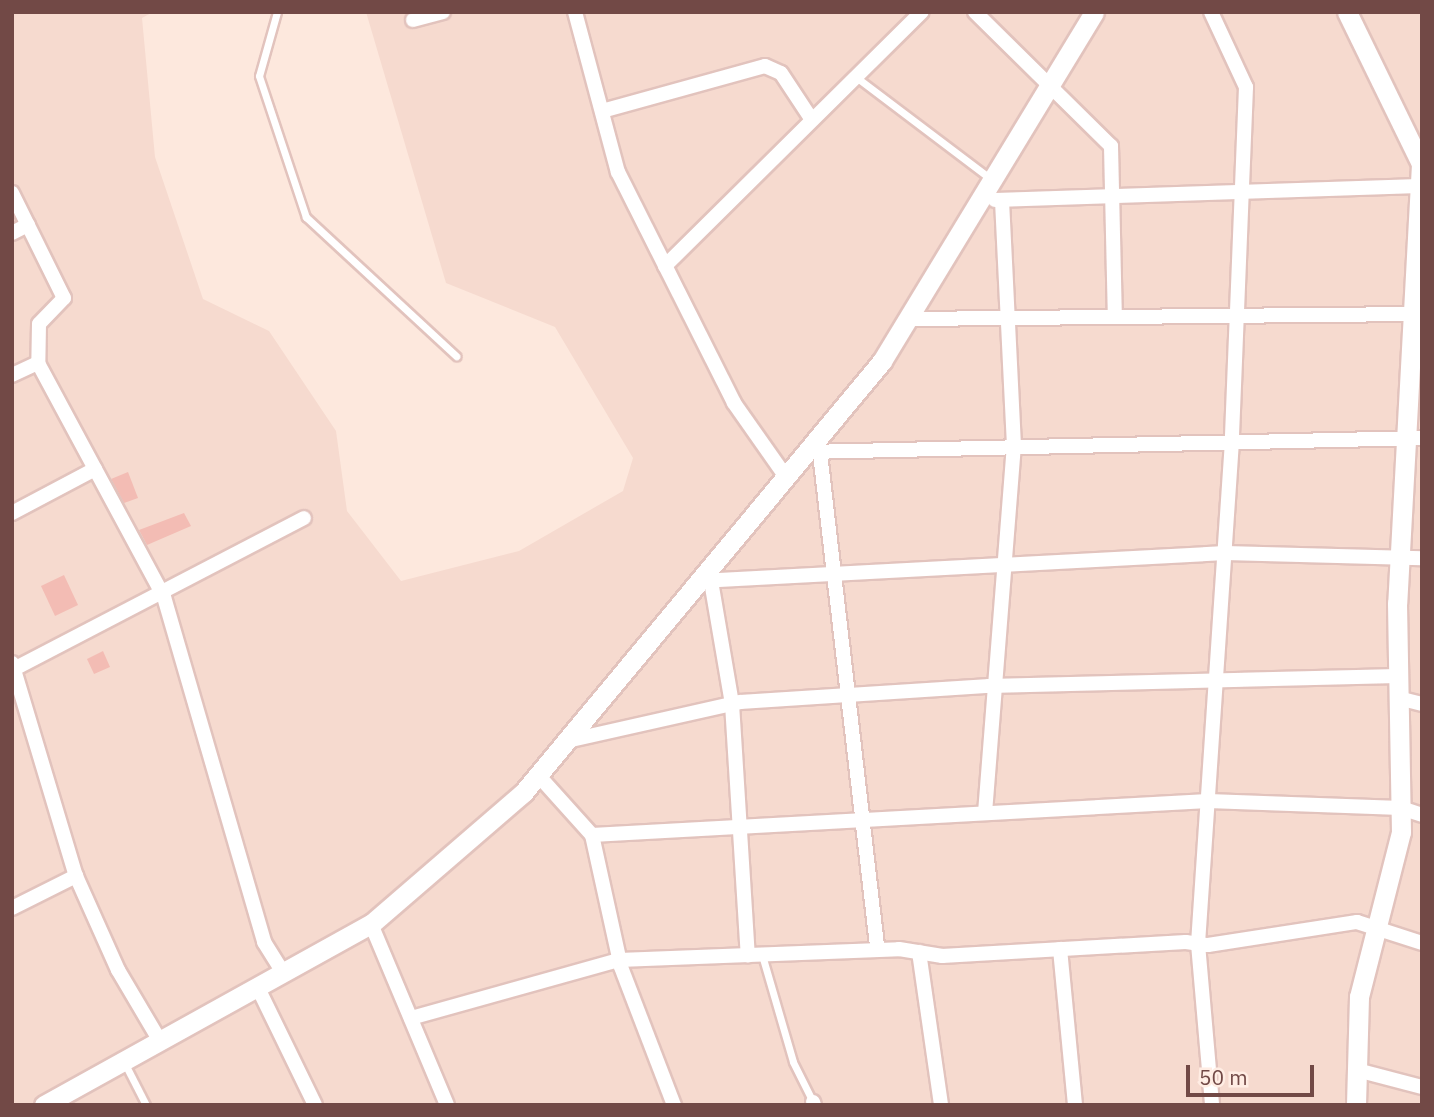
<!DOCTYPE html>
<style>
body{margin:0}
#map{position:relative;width:1434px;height:1117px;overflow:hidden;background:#fde8dd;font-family:"IBM Plex Sans",sans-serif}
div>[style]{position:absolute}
.residential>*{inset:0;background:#f6dacf}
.building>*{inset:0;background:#f3bcb4}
.roads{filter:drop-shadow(2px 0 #e2c3bd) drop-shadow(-2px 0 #e2c3bd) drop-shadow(0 2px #e2c3bd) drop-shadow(0 -2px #e2c3bd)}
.lane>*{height:7px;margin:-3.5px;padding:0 3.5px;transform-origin:3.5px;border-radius:3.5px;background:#fff}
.street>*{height:14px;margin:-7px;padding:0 7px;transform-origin:7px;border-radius:7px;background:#fff}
.secondary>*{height:19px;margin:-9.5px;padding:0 9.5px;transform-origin:9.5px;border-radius:9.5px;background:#fff}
span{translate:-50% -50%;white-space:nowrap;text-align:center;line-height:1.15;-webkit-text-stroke:6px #ffede4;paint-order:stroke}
.frame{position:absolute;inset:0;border:14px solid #724946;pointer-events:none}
.scale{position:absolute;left:1186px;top:1065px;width:128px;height:32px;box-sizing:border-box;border:4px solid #724946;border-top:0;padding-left:9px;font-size:21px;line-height:24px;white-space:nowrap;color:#724946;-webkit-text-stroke:5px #ffede4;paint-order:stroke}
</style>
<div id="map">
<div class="residential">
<i style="clip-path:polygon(12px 12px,153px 12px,142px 18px,155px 157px,203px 299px,269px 331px,336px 431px,347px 511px,401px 581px,519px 551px,623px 491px,633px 458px,555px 327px,446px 283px,366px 12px,1422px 12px,1422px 1105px,12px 1105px)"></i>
</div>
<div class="building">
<i style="clip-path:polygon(128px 472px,138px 498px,124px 503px,111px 479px)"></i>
<i style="clip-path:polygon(184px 513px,191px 526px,147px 545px,139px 530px)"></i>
<i style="clip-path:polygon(64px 575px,78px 605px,55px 616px,41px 586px)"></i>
<i style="clip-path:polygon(103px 651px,110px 667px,94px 674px,87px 659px)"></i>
</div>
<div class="roads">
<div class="lane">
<i style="left:277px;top:12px;width:66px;rotate:105.7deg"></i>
<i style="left:259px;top:76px;width:149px;rotate:71.6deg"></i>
<i style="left:306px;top:217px;width:205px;rotate:42.8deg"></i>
<i style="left:856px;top:77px;width:171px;rotate:37.1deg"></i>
<i style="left:762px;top:955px;width:111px;rotate:73.8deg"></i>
<i style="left:793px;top:1062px;width:45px;rotate:63.4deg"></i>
<i style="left:124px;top:1062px;width:48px;rotate:62.9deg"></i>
</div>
<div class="street">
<i style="left:575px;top:12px;width:166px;rotate:75deg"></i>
<i style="left:618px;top:172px;width:258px;rotate:63.3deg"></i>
<i style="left:734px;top:403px;width:90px;rotate:54.9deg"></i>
<i style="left:975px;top:12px;width:191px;rotate:44.6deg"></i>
<i style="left:1111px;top:146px;width:171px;rotate:88.7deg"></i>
<i style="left:1211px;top:12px;width:83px;rotate:65deg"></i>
<i style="left:1246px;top:87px;width:354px;rotate:92.3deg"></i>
<i style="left:1232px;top:441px;width:504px;rotate:93.87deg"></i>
<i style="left:1198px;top:944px;width:162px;rotate:85deg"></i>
<i style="left:413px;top:20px;width:31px;rotate:-15deg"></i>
<i style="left:602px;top:111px;width:169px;rotate:-15.4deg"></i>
<i style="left:765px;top:66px;width:17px;rotate:24deg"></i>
<i style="left:781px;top:73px;width:56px;rotate:56.6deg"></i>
<i style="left:12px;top:193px;width:117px;rotate:63.7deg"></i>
<i style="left:64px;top:298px;width:36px;rotate:134deg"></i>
<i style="left:39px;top:324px;width:39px;rotate:91deg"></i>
<i style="left:38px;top:363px;width:266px;rotate:61.7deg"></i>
<i style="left:164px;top:597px;width:359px;rotate:73.8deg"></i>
<i style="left:264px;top:942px;width:38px;rotate:58deg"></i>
<i style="left:995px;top:200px;width:425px;rotate:-1.9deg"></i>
<i style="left:12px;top:233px;width:18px;rotate:-27deg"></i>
<i style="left:665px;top:266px;width:361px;rotate:-44.7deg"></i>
<i style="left:907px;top:319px;width:513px;rotate:-0.56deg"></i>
<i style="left:12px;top:375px;width:29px;rotate:-25deg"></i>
<i style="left:807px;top:452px;width:615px;rotate:-1.3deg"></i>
<i style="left:820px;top:453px;width:499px;rotate:83.4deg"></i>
<i style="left:12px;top:513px;width:94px;rotate:-27.9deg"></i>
<i style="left:700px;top:581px;width:526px;rotate:-3.05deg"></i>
<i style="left:1225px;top:553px;width:197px;rotate:1.5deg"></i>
<i style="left:711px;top:581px;width:125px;rotate:80.3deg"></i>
<i style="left:732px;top:704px;width:252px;rotate:86.4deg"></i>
<i style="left:12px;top:663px;width:222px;rotate:73.3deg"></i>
<i style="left:12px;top:670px;width:329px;rotate:-27.5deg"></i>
<i style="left:1398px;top:698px;width:25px;rotate:14deg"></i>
<i style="left:567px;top:741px;width:177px;rotate:-12.7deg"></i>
<i style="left:740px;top:702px;width:250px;rotate:-3.7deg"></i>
<i style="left:989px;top:686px;width:409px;rotate:-1.4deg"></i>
<i style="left:538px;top:775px;width:81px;rotate:48deg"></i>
<i style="left:592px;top:835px;width:135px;rotate:77.6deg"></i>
<i style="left:621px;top:967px;width:148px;rotate:69deg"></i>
<i style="left:985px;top:813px;width:368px;rotate:-85.5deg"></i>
<i style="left:1014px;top:446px;width:246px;rotate:-92.8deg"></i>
<i style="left:592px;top:835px;width:617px;rotate:-3.16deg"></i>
<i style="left:1208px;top:801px;width:193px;rotate:2.1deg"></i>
<i style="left:1401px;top:808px;width:22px;rotate:18deg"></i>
<i style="left:12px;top:908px;width:72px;rotate:-26.6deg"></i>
<i style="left:76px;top:876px;width:103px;rotate:65.9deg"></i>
<i style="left:118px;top:970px;width:82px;rotate:59.4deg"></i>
<i style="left:371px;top:924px;width:196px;rotate:67.2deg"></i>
<i style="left:1060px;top:949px;width:157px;rotate:84.5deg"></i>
<i style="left:919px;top:952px;width:155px;rotate:81.8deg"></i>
<i style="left:258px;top:988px;width:130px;rotate:64deg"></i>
<i style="left:411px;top:1018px;width:216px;rotate:-15.6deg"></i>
<i style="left:619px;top:960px;width:280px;rotate:-2.2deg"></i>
<i style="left:899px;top:949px;width:44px;rotate:9.2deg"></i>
<i style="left:942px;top:956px;width:244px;rotate:-3.3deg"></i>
<i style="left:1186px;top:942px;width:22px;rotate:8deg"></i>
<i style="left:1208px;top:945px;width:151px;rotate:-8.8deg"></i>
<i style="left:1357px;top:922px;width:68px;rotate:17.9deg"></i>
<i style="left:1357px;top:1070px;width:67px;rotate:14.7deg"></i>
<i style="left:813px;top:1102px;width:3px;rotate:72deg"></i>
</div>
<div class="secondary">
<i style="left:1347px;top:12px;width:169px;rotate:64deg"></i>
<i style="left:1421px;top:164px;width:440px;rotate:93.1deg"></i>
<i style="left:1397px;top:603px;width:229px;rotate:89deg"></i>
<i style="left:1401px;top:832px;width:170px;rotate:104.3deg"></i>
<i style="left:1359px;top:997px;width:108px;rotate:91.6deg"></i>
<i style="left:44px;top:1105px;width:374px;rotate:-29deg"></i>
<i style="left:371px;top:924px;width:201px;rotate:-40.8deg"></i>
<i style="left:523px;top:793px;width:562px;rotate:-50.27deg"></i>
<i style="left:882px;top:361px;width:408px;rotate:-58.7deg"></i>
</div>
</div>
<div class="frame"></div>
<div class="scale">50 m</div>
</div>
